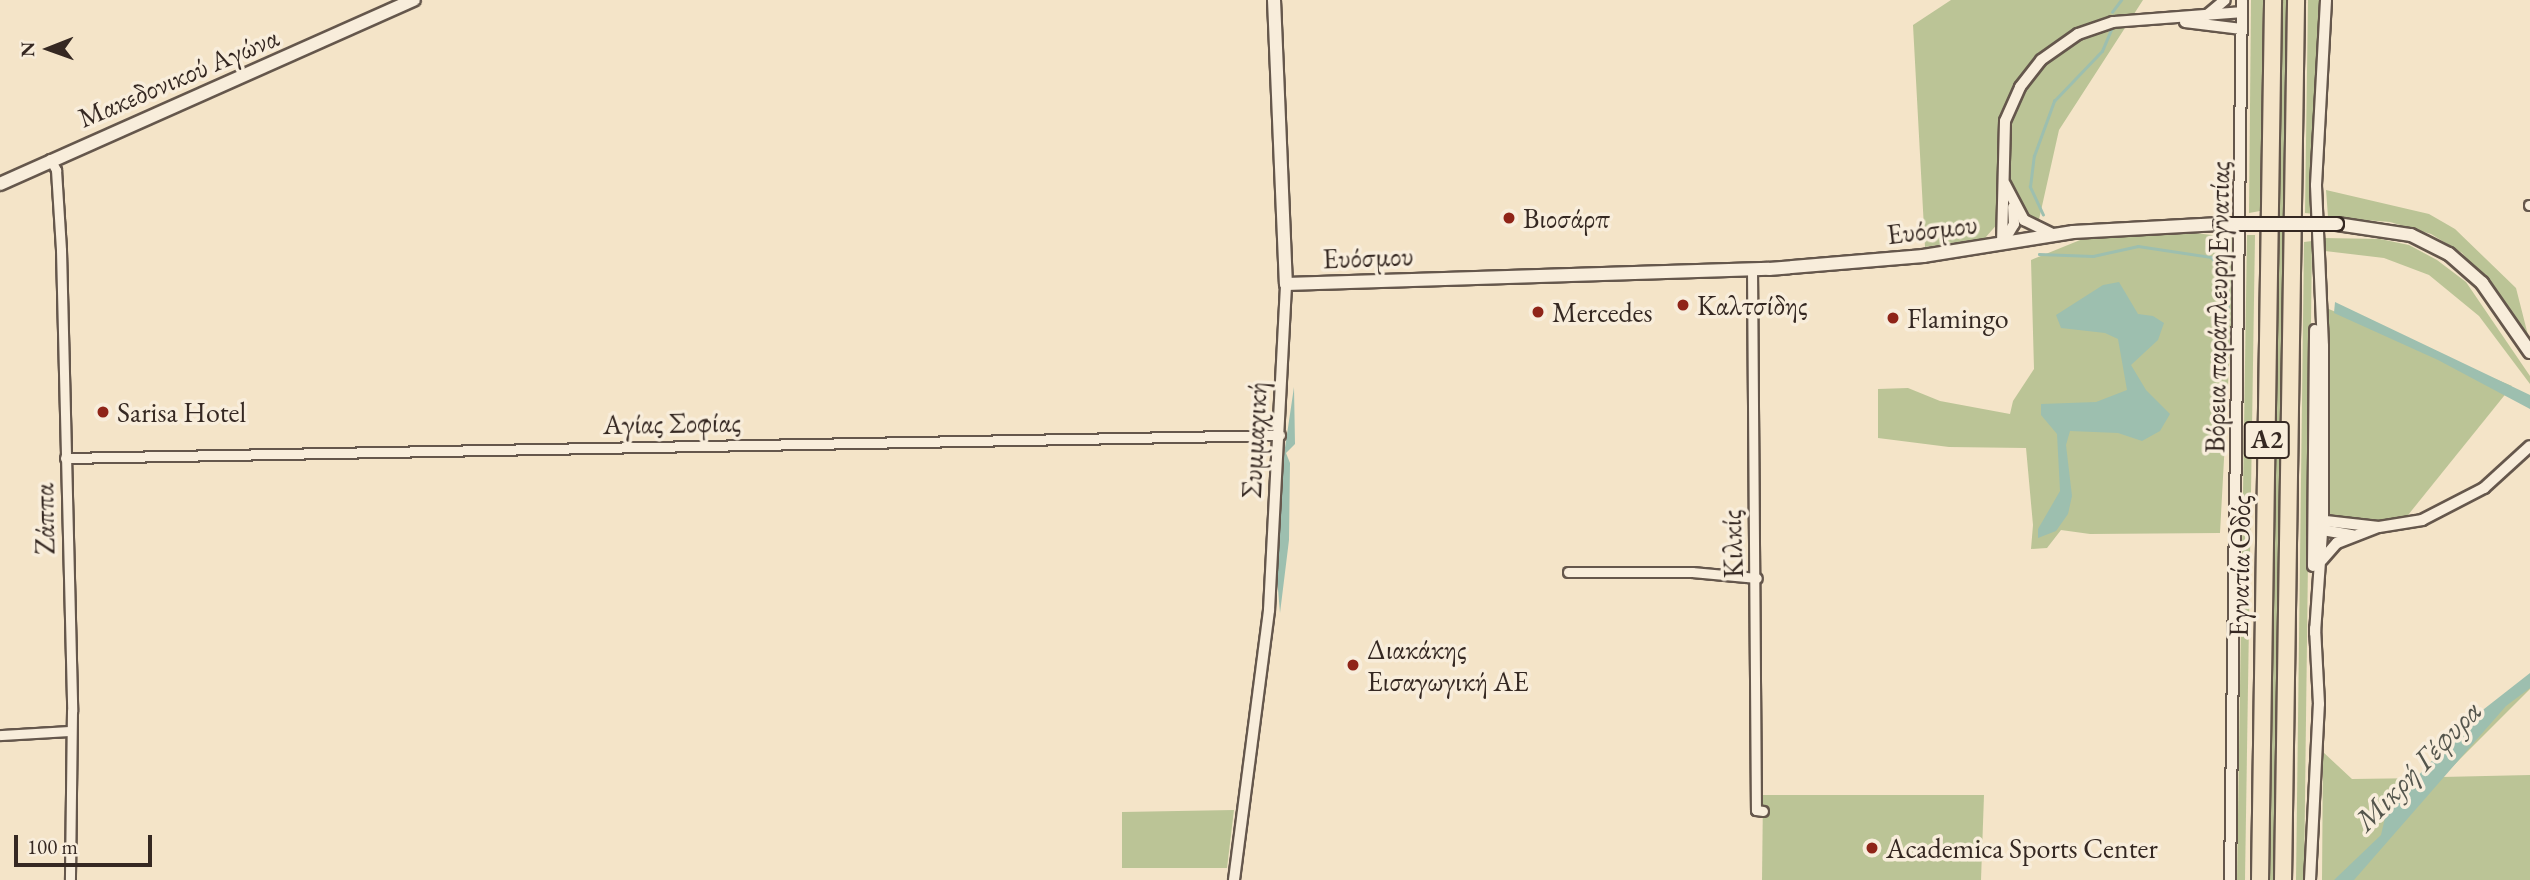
<!DOCTYPE html>
<meta charset="utf-8">
<style>
body{margin:0}
#map{position:relative;width:2530px;height:880px;overflow:hidden;background:#f4e4c8;font-family:"EB Garamond",serif}
div>[style]{position:absolute}
.green>*{inset:0;background:#bbc496}
.water>*{inset:0;background:#9dbfaf}
.stream>*{height:2.5px;margin:-1.25px;padding:0 1.25px;transform-origin:1.25px;border-radius:1.25px;background:#9dbfaf}
.roads{filter:drop-shadow(2px 0 #65574c) drop-shadow(-2px 0 #65574c) drop-shadow(0 2px #65574c) drop-shadow(0 -2px #65574c)}
.minor>*{height:9px;margin:-4.5px;padding:0 4.5px;transform-origin:4.5px;border-radius:4.5px;background:#f8eddb}
.tertiary>*{height:10px;margin:-5px;padding:0 5px;transform-origin:5px;border-radius:5px;background:#f8eddb}
.secondary>*{height:12px;margin:-6px;padding:0 6px;transform-origin:6px;border-radius:6px;background:#f8eddb}
.motorway>*{height:16px;margin:-8px;padding:0 8px;transform-origin:8px;border-radius:8px;background:#f4e4c8}
.bridges{filter:drop-shadow(2px 0 #352822) drop-shadow(-2px 0 #352822) drop-shadow(0 2px #352822) drop-shadow(0 -2px #352822)}
.secondary-bridge>*{height:12px;margin:-6px;padding:0 6px;transform-origin:6px;border-radius:6px;background:#f8eddb}
.dots>*{width:19px;height:19px;translate:-50% -50%;box-sizing:border-box;border:4px solid #f8eddb;border-radius:50%}
span{translate:-50% -50%;white-space:nowrap;text-align:center;line-height:1.15;-webkit-text-stroke:7px #f8eddb;paint-order:stroke}
.shield-label span{padding:2px 5px;background:#f8eddb;border:2px solid;border-radius:5px;-webkit-text-stroke-width:0}
.shield-label{font-size:26px;color:#352822;font-weight:700}
.street-label{font-size:28px;color:#352822}
.poi-label{font-size:28px;color:#352822}
.left{translate:0 -50%;text-align:left}
.water-label{font-size:30px;color:#54554c;font-style:italic}
.north{position:absolute;left:14px;top:14px;width:70px;height:70px;-webkit-text-stroke:5px #f8eddb;paint-order:stroke;rotate:269deg;font-size:19px;font-weight:700;line-height:28px;text-align:center;color:#352822}
.north::after{content:'';display:block;margin:auto;width:24px;height:32px;background:#352822;clip-path:polygon(50% 0,100% 100%,50% 72%,0 100%)}
.scale{position:absolute;left:14px;top:835px;width:138px;height:32px;box-sizing:border-box;border:4px solid #352822;border-top:0;padding-left:9px;font-size:21px;line-height:24px;white-space:nowrap;color:#352822;-webkit-text-stroke:5px #f8eddb;paint-order:stroke}
</style>
<div id="map">
<div class="green">
<i style="clip-path:polygon(1951px 0,2143px 0,2059px 130px,2038px 224px,2000px 221px,1985px 238px,1925px 247px,1913px 25px)"></i>
<i style="clip-path:polygon(2251px 0,2263px 0,2260px 211px,2249px 213px)"></i>
<i style="clip-path:polygon(2282px 0,2287px 0,2274px 880px,2270px 880px)"></i>
<i style="clip-path:polygon(2308px 0,2326px 0,2313px 145px,2315px 214px,2305px 213px)"></i>
<i style="clip-path:polygon(2326px 190px,2429px 214px,2455px 229px,2516px 288px,2530px 343px,2503px 300px,2462px 253px,2431px 234px,2390px 222px,2328px 217px)"></i>
<i style="clip-path:polygon(2179px 231px,2236px 238px,2220px 533px,2090px 534px,2061px 530px,2047px 548px,2031px 549px,2033px 525px,2026px 448px,1949px 447px,1878px 438px,1878px 389px,1908px 388px,1940px 401px,2010px 414px,2013px 401px,2034px 369px,2031px 260px,2090px 236px)"></i>
<i style="clip-path:polygon(2247px 235px,2255px 235px,2245px 880px,2237px 880px)"></i>
<i style="clip-path:polygon(2324px 238px,2380px 239px,2409px 245px,2437px 260px,2466px 282px,2530px 376px,2530px 384px,2479px 316px,2429px 275px,2384px 258px,2325px 251px)"></i>
<i style="clip-path:polygon(2312px 241px,2304px 880px,2296px 880px,2304px 242px)"></i>
<i style="clip-path:polygon(2324px 307px,2512px 386px,2400px 525px,2328px 521px)"></i>
<i style="clip-path:polygon(2530px 680px,2530px 689px,2442px 777px,2530px 775px,2530px 880px,2322px 880px,2323px 752px,2352px 779px,2425px 778px)"></i>
<i style="clip-path:polygon(1763px 795px,1984px 795px,1981px 880px,1762px 880px)"></i>
<i style="clip-path:polygon(1234px 810px,1227px 868px,1122px 868px,1122px 812px)"></i>
</div>
<div class="water">
<i style="clip-path:polygon(2119px 282px,2138px 314px,2153px 316px,2164px 323px,2158px 340px,2131px 365px,2146px 390px,2170px 414px,2160px 431px,2142px 441px,2118px 433px,2070px 431px,2066px 445px,2072px 496px,2068px 514px,2056px 531px,2038px 538px,2038px 529px,2060px 491px,2057px 434px,2041px 415px,2041px 404px,2096px 402px,2127px 390px,2118px 339px,2105px 333px,2061px 328px,2056px 315px,2103px 285px)"></i>
<i style="clip-path:polygon(2335px 302px,2530px 395px,2530px 409px,2438px 360px,2334px 313px)"></i>
<i style="clip-path:polygon(1294px 387px,1295px 444px,1286px 453px,1290px 463px,1289px 540px,1280px 613px,1273px 529px)"></i>
<i style="clip-path:polygon(2530px 673px,2530px 688px,2506px 706px,2354px 880px,2334px 880px,2381px 835px,2387px 809px,2470px 720px)"></i>
</div>
<div class="stream">
<i style="left:2112px;top:12px;width:15px;rotate:-53deg"></i>
<i style="left:2043px;top:215px;width:31px;rotate:-115deg"></i>
<i style="left:2030px;top:187px;width:31px;rotate:-83deg"></i>
<i style="left:2034px;top:156px;width:59px;rotate:-70deg"></i>
<i style="left:2054px;top:101px;width:69px;rotate:-46.2deg"></i>
<i style="left:2102px;top:51px;width:26px;rotate:-67deg"></i>
<i style="left:2039px;top:254px;width:54px;rotate:2.1deg"></i>
<i style="left:2093px;top:256px;width:46px;rotate:-12.5deg"></i>
<i style="left:2138px;top:246px;width:74px;rotate:8.6deg"></i>
<i style="left:2211px;top:257px;width:23px;rotate:47deg"></i>
<i style="left:2227px;top:274px;width:33px;rotate:88deg"></i>
</div>
<div class="roads">
<div class="minor">
<i style="left:50px;top:159px;width:13px;rotate:61deg"></i>
<i style="left:56px;top:170px;width:80px;rotate:86.4deg"></i>
<i style="left:61px;top:250px;width:461px;rotate:88.6deg"></i>
<i style="left:72px;top:711px;width:169px;rotate:90.7deg"></i>
<i style="left:2529px;top:205px;width:1px"></i>
<i style="left:1752px;top:269px;width:541px;rotate:89.58deg"></i>
<i style="left:1756px;top:810px;width:7px;rotate:8deg"></i>
<i style="left:65px;top:458px;width:1215px;rotate:-1.08deg"></i>
<i style="left:1568px;top:572px;width:124px"></i>
<i style="left:1692px;top:572px;width:65px;rotate:5.3deg"></i>
<i style="left:0;top:735px;width:69px;rotate:-3.3deg"></i>
</div>
<div class="tertiary">
<i style="left:2207px;top:15px;width:23px;rotate:-40deg"></i>
<i style="left:2185px;top:22px;width:57px;rotate:7deg"></i>
<i style="left:2005px;top:184px;width:41px;rotate:62.2deg"></i>
<i style="left:2024px;top:220px;width:34px;rotate:26deg"></i>
<i style="left:2002px;top:244px;width:123px;rotate:-88.6deg"></i>
<i style="left:2005px;top:121px;width:37px;rotate:-66deg"></i>
<i style="left:2020px;top:87px;width:34px;rotate:-52deg"></i>
<i style="left:2041px;top:60px;width:45px;rotate:-35.1deg"></i>
<i style="left:2078px;top:34px;width:37px;rotate:-19deg"></i>
<i style="left:2113px;top:22px;width:129px;rotate:-4.4deg"></i>
<i style="left:2002px;top:244px;width:23px;rotate:-59deg"></i>
<i style="left:2014px;top:224px;width:17px;rotate:-93deg"></i>
<i style="left:2317px;top:520px;width:62px;rotate:6.4deg"></i>
<i style="left:2379px;top:527px;width:44px;rotate:-9.2deg"></i>
<i style="left:2422px;top:520px;width:70px;rotate:-27.3deg"></i>
<i style="left:2484px;top:488px;width:62px;rotate:-42.4deg"></i>
<i style="left:2317px;top:529px;width:36px;rotate:10deg"></i>
<i style="left:2322px;top:560px;width:23px;rotate:-49deg"></i>
<i style="left:2337px;top:543px;width:44px;rotate:-21.3deg"></i>
<i style="left:2313px;top:566px;width:236px;rotate:-89.5deg"></i>
<i style="left:2315px;top:633px;width:113px;rotate:-86deg"></i>
<i style="left:2323px;top:520px;width:174px;rotate:-90deg"></i>
<i style="left:2323px;top:346px;width:161px;rotate:-92.5deg"></i>
<i style="left:2316px;top:185px;width:185px;rotate:-86.9deg"></i>
<i style="left:1234px;top:880px;width:272px;rotate:-82.6deg"></i>
<i style="left:1269px;top:610px;width:326px;rotate:-87deg"></i>
<i style="left:2230px;top:880px;width:880px;rotate:-89.22deg"></i>
<i style="left:2310px;top:880px;width:176px;rotate:-87.1deg"></i>
<i style="left:2319px;top:704px;width:76px;rotate:-93deg"></i>
</div>
<div class="secondary">
<i style="left:1274px;top:0;width:284px;rotate:87.6deg"></i>
<i style="left:1286px;top:284px;width:483px;rotate:-1.8deg"></i>
<i style="left:1769px;top:269px;width:155px;rotate:-4.8deg"></i>
<i style="left:1923px;top:256px;width:152px;rotate:-9.1deg"></i>
<i style="left:2073px;top:232px;width:147px;rotate:-3.1deg"></i>
<i style="left:0;top:184px;width:453px;rotate:-24deg"></i>
<i style="left:2337px;top:224px;width:75px;rotate:8.5deg"></i>
<i style="left:2411px;top:235px;width:42px;rotate:26.6deg"></i>
<i style="left:2449px;top:254px;width:44px;rotate:41.3deg"></i>
<i style="left:2482px;top:283px;width:84px;rotate:55.2deg"></i>
</div>
<div class="motorway">
<i style="left:2260px;top:880px;width:880px;rotate:-89.15deg"></i>
<i style="left:2283px;top:880px;width:880px;rotate:-89.15deg"></i>
</div>
</div>
<div class="bridges">
<div class="secondary-bridge">
<i style="left:2220px;top:224px;width:117px"></i>
</div>
</div>
<div class="dots">
<i style="left:1509px;top:218px;background:#8f2418"></i>
<i style="left:1683px;top:305px;background:#8f2418"></i>
<i style="left:1538px;top:312px;background:#8f2418"></i>
<i style="left:1893px;top:318px;background:#8f2418"></i>
<i style="left:103px;top:412px;background:#8f2418"></i>
<i style="left:1353px;top:665px;background:#8f2418"></i>
<i style="left:1872px;top:848px;background:#8f2418"></i>
</div>
<div class="shield-label">
<span style="left:2267px;top:440px">Α2</span>
</div>
<div class="street-label">
<span style="left:178px;top:77px;rotate:-23deg">Μακεδονικού Αγώνα</span>
<span style="left:1932px;top:229px;rotate:-7deg">Ευόσμου</span>
<span style="left:1368px;top:257px;rotate:-2deg">Ευόσμου</span>
<span style="left:2217px;top:307px;rotate:-89deg">Βόρεια παράπλευρηΕγνατίας</span>
<span style="left:672px;top:423px;rotate:-1deg">Αγίας Σοφίας</span>
<span style="left:1254px;top:440px;rotate:-87deg">Συμμαχική</span>
<span style="left:44px;top:519px;rotate:-91deg">Ζάππα</span>
<span style="left:1732px;top:544px;rotate:-92deg">Κιλκίς</span>
<span style="left:2239px;top:566px;rotate:-89deg">Εγνατία Οδός</span>
</div>
<div class="poi-label">
<span class="left" style="left:1523px;top:218px">Βιοσάρπ</span>
<span class="left" style="left:1697px;top:305px">Καλτσίδης</span>
<span class="left" style="left:1552px;top:312px">Mercedes</span>
<span class="left" style="left:1907px;top:318px">Flamingo</span>
<span class="left" style="left:117px;top:412px">Sarisa Hotel</span>
<span class="left" style="left:1367px;top:665px">Διακάκης<br>Εισαγωγική ΑΕ</span>
<span class="left" style="left:1886px;top:848px">Academica Sports Center</span>
</div>
<div class="water-label">
<span style="left:2418px;top:766px;rotate:-46deg">Μικρή Γέφυρα</span>
</div>
<div class="north">N</div>
<div class="scale">100 m</div>
</div>
